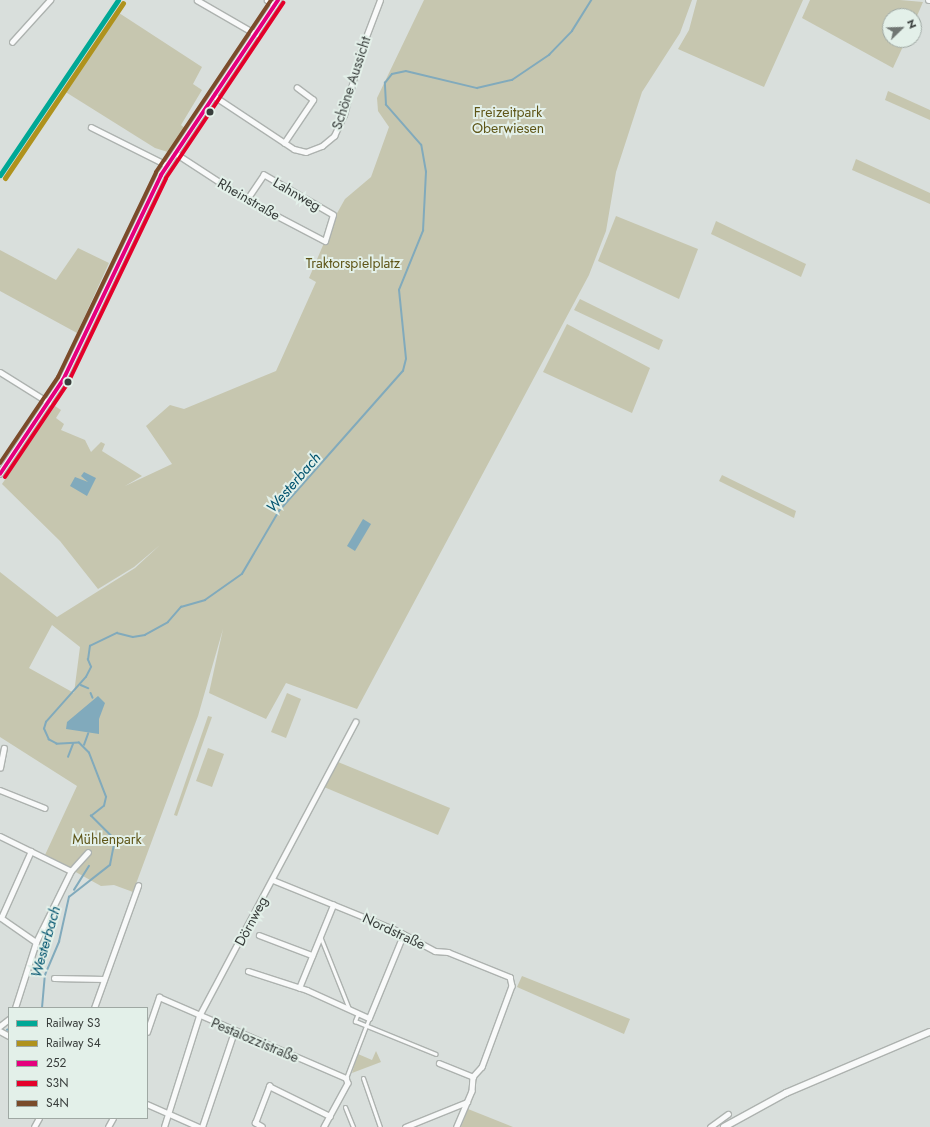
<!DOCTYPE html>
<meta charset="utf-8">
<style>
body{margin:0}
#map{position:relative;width:930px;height:1127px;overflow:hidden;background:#d9dfdc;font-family:Jost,sans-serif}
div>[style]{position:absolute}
.green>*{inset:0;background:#c6c6af}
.water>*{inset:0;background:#81aabc}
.stream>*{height:1.5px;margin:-0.75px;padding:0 0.75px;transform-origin:0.75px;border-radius:0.75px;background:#81aabc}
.roads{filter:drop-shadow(1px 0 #adb2af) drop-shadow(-1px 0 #adb2af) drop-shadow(0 1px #adb2af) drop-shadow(0 -1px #adb2af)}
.pedestrian>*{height:3px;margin:-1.5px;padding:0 1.5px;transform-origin:1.5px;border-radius:1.5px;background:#f9fafa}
.minor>*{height:4.5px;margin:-2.25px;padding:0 2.25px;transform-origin:2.25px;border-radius:2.25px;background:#f9fafa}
.tertiary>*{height:5.5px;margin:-2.75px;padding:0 2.75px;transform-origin:2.75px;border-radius:2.75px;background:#f9fafa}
.secondary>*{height:6px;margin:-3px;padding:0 3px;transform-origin:3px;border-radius:3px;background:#f9fafa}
.bus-1>*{height:4px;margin:-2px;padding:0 2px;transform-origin:2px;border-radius:2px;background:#e5007d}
.bus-2>*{height:4px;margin:-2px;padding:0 2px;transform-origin:2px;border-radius:2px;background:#e4002b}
.bus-3>*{height:4px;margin:-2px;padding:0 2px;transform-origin:2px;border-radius:2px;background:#7a4b2a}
.rail-1>*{height:5px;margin:-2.5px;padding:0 2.5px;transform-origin:2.5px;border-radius:2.5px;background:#00a896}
.rail-2>*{height:5px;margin:-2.5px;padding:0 2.5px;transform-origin:2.5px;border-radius:2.5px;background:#af921d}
.dots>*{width:11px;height:11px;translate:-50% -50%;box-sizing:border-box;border:2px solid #e3f0e9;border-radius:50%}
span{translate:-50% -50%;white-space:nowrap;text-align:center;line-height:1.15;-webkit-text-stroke:4px #e3f0e9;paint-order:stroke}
.street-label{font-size:14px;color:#383d3b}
.park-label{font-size:14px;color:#5e5517}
.water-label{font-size:15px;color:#01536e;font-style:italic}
.legend{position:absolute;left:8px;top:1007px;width:140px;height:112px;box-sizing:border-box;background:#e3f0e9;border:1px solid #9fa8a3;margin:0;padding:5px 7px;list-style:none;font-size:12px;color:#383d3b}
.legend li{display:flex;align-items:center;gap:8px;height:20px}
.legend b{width:20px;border:1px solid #9fa8a3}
.north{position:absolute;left:882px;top:8px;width:40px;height:40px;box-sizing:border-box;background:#e3f0e9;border:1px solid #9fa8a3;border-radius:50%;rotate:67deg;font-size:11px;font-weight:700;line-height:16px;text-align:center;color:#383d3b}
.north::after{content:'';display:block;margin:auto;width:14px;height:18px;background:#707673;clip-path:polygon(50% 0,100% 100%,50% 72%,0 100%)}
</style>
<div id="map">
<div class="green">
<i style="clip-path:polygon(evenodd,424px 0,692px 0,680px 33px,642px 92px,616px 172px,606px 231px,589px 275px,357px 709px,286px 683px,266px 719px,209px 693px,223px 629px,198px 716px,133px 892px,114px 885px,101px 886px,45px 855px,77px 786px,0 737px,0 572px,57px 617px,135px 568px,160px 545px,134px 567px,98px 589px,60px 541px,2px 484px,55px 406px,61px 410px,56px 418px,64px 424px,61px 430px,85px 440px,91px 452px,101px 442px,105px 444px,102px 451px,142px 476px,125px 486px,172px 464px,146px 426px,170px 405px,184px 409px,276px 371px,316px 282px,309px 278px,336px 215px,345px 199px,371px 177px,389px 127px,378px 111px,377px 98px,424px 0,52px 625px,80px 647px,74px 693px,29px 668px,52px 625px)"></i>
<i style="clip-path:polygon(697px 0,803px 0,764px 87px,678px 49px,689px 30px)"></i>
<i style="clip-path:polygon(810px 0,900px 0,923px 2px,914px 23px,914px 16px,890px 16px,890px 40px,906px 40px,893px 68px,802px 18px)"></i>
<i style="clip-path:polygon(116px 11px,202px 67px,193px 84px,202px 90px,181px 125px,187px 130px,171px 153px,155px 148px,64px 91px)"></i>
<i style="clip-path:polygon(888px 91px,930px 110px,930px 120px,885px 100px)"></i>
<i style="clip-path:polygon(856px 159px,930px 193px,930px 204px,852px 170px)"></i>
<i style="clip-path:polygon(616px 216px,698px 249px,679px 299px,598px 261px)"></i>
<i style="clip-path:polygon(716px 221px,806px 264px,801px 277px,711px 234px)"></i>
<i style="clip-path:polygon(78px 248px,109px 263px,77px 333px,0 291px,0 250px,56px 280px)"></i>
<i style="clip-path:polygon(580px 299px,663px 340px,659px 350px,574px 310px)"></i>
<i style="clip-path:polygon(567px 324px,650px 368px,632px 413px,543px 372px)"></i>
<i style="clip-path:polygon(722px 475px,796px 511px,794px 518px,719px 481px)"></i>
<i style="clip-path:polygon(287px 693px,301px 699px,286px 738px,271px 732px)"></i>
<i style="clip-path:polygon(208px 716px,212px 717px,177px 816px,174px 815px)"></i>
<i style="clip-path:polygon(208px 748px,224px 754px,212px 787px,196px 781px)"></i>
<i style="clip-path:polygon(338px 762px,450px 808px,438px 835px,324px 787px)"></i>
<i style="clip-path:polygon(522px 976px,630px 1019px,624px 1034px,517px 987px)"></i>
<i style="clip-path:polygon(376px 1051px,381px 1062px,352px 1073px,358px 1054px,372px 1060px)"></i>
<i style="clip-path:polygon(468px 1109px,513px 1127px,461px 1127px)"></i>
</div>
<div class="water">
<i style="clip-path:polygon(84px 472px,96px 478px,87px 496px,70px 486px,75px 477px,88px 482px,81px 476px)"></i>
<i style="clip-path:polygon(363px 519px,371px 524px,355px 551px,347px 546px)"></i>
<i style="clip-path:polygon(98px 696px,105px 703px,99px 719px,99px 734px,66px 729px,67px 722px)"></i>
</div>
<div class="stream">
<i style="left:81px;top:685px;width:8px;rotate:23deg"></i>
<i style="left:91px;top:693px;width:5px;rotate:68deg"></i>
<i style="left:84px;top:745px;width:12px;rotate:-70deg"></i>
<i style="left:68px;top:757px;width:14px;rotate:-69deg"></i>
<i style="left:74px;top:890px;width:28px;rotate:-58deg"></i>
<i style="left:42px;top:1008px;width:33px;rotate:-85deg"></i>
<i style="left:45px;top:975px;width:36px;rotate:-67deg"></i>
<i style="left:59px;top:942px;width:46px;rotate:-77.5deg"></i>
<i style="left:69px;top:897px;width:52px;rotate:-38deg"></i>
<i style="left:110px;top:865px;width:20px;rotate:-79deg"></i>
<i style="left:114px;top:845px;width:7px;rotate:-98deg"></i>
<i style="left:113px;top:838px;width:31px;rotate:-135deg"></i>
<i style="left:91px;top:816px;width:16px;rotate:-38deg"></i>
<i style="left:104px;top:806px;width:9px;rotate:-77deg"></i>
<i style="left:106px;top:797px;width:47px;rotate:-111.1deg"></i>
<i style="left:89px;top:753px;width:14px;rotate:-135deg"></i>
<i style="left:79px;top:743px;width:22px;rotate:177deg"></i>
<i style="left:57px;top:744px;width:9px;rotate:-153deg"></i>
<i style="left:49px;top:740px;width:12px;rotate:-114deg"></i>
<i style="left:44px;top:729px;width:7px;rotate:-74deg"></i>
<i style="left:46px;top:722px;width:60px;rotate:-48.4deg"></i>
<i style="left:86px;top:677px;width:11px;rotate:-63deg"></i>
<i style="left:91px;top:667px;width:8px;rotate:-113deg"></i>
<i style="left:88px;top:660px;width:14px;rotate:-82deg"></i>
<i style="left:90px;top:646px;width:30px;rotate:-26deg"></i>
<i style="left:117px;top:633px;width:16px;rotate:14deg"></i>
<i style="left:133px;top:637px;width:12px;rotate:-9deg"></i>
<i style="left:145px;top:635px;width:26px;rotate:-29deg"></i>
<i style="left:168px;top:622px;width:20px;rotate:-49deg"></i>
<i style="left:181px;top:607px;width:25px;rotate:-16deg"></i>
<i style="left:205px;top:600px;width:45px;rotate:-35.1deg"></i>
<i style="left:242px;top:574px;width:73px;rotate:-59.6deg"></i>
<i style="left:279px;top:511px;width:187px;rotate:-48.5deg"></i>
<i style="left:403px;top:371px;width:12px;rotate:-76deg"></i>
<i style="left:406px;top:359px;width:69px;rotate:-95.8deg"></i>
<i style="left:399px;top:290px;width:64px;rotate:-67.9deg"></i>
<i style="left:423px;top:231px;width:59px;rotate:-87.1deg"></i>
<i style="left:426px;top:172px;width:27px;rotate:-100deg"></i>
<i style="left:421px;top:145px;width:53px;rotate:-131.2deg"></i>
<i style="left:386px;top:105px;width:22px;rotate:-93deg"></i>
<i style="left:385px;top:83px;width:11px;rotate:-52deg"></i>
<i style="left:392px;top:74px;width:14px;rotate:-12deg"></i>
<i style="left:406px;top:71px;width:73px;rotate:13.5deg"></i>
<i style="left:477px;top:88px;width:36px;rotate:-13deg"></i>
<i style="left:512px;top:80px;width:45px;rotate:-34deg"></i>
<i style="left:549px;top:55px;width:33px;rotate:-46deg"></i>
<i style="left:572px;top:31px;width:36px;rotate:-58deg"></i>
<i style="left:7px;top:1030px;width:2px;rotate:-27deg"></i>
</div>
<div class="roads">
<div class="pedestrian">
<i style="left:320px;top:936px;width:79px;rotate:68.3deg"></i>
<i style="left:358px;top:1013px;width:9px;rotate:111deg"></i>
<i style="left:355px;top:1021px;width:87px;rotate:22.2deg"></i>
<i style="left:346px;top:1078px;width:64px;rotate:-69deg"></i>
<i style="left:363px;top:1078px;width:52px;rotate:70.9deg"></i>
<i style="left:345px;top:1107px;width:22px;rotate:68deg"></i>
</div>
<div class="minor">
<i style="left:197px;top:0;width:68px;rotate:30deg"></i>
<i style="left:267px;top:0;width:9px;rotate:32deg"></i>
<i style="left:12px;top:42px;width:57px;rotate:-47.9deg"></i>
<i style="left:214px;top:96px;width:96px;rotate:33.5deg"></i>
<i style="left:294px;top:149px;width:12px;rotate:14deg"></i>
<i style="left:306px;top:152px;width:17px;rotate:-21deg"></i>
<i style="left:322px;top:146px;width:16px;rotate:-40deg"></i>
<i style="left:334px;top:136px;width:23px;rotate:-65deg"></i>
<i style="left:344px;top:115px;width:67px;rotate:-75.3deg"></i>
<i style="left:361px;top:50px;width:53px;rotate:-69.2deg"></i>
<i style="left:91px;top:127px;width:85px;rotate:26.6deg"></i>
<i style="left:284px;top:143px;width:52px;rotate:-56deg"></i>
<i style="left:313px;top:100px;width:20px;rotate:-143deg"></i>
<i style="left:175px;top:153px;width:86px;rotate:33.1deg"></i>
<i style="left:247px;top:200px;width:88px;rotate:27.7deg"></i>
<i style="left:325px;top:241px;width:27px;rotate:-73deg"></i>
<i style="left:333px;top:215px;width:80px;rotate:-149.9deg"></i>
<i style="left:264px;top:175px;width:30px;rotate:124deg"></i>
<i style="left:0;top:372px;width:57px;rotate:32deg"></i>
<i style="left:0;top:768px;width:20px;rotate:-79deg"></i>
<i style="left:0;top:790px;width:48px;rotate:21.8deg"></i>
<i style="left:0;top:836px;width:79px;rotate:26.2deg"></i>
<i style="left:273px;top:880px;width:133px;rotate:22.1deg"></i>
<i style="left:396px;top:930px;width:44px;rotate:28.3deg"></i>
<i style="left:435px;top:951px;width:13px;rotate:4deg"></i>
<i style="left:448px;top:952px;width:67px;rotate:22deg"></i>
<i style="left:510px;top:977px;width:9px;rotate:77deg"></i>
<i style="left:512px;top:986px;width:86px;rotate:110.3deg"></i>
<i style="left:482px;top:1067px;width:13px;rotate:132deg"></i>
<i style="left:473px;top:1077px;width:14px;rotate:94deg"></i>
<i style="left:472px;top:1091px;width:39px;rotate:113deg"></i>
<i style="left:0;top:917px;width:44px;rotate:34.8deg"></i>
<i style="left:1px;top:918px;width:73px;rotate:-65.9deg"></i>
<i style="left:259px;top:935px;width:57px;rotate:20.7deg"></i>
<i style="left:248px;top:971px;width:62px;rotate:17.9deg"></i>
<i style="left:307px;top:990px;width:68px;rotate:24.3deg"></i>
<i style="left:369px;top:1018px;width:90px;rotate:-67.7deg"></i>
<i style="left:54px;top:978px;width:50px;rotate:1.1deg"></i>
<i style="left:299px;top:988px;width:90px;rotate:-67.7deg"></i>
<i style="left:15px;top:1008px;width:69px;rotate:-72.3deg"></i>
<i style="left:36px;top:942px;width:79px;rotate:-63.8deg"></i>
<i style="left:71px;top:871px;width:25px;rotate:-48deg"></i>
<i style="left:94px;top:1008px;width:130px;rotate:-70.2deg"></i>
<i style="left:0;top:1026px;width:11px;rotate:-38deg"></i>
<i style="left:0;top:1031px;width:10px;rotate:29deg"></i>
<i style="left:147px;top:1032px;width:37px;rotate:-71deg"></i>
<i style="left:159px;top:997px;width:204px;rotate:23.4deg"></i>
<i style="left:346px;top:1078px;width:5px;rotate:68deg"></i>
<i style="left:348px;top:1083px;width:50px;rotate:118.6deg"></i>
<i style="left:439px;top:1063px;width:37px;rotate:22deg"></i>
<i style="left:147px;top:1104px;width:57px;rotate:23.9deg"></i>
<i style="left:34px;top:1127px;width:10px;rotate:-61deg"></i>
<i style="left:108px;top:1127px;width:10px;rotate:-61deg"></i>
<i style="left:164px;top:1127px;width:116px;rotate:-72.5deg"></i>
<i style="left:199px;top:1016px;width:333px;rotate:-62deg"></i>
<i style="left:202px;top:1127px;width:100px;rotate:-71.4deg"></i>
<i style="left:262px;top:1127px;width:8px;rotate:-150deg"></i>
<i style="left:255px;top:1123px;width:40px;rotate:-69deg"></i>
<i style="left:269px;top:1086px;width:68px;rotate:26.2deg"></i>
<i style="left:405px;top:1127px;width:67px;rotate:-22deg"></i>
<i style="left:710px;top:1127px;width:22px;rotate:-36deg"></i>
</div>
<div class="tertiary">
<i style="left:0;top:474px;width:113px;rotate:-56.2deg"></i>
<i style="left:63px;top:380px;width:227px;rotate:-64.4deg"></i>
<i style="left:161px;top:175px;width:211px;rotate:-56.2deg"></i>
</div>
<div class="secondary">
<i style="left:929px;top:0;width:1px"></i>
<i style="left:724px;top:1127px;width:71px;rotate:-28.7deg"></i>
<i style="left:786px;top:1093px;width:156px;rotate:-23deg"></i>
</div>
</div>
<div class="bus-1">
<i style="left:0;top:474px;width:113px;rotate:-56.2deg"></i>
<i style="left:63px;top:380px;width:227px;rotate:-64.4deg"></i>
<i style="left:161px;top:175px;width:211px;rotate:-56.2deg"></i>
</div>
<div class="bus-2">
<i style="left:5px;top:477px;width:113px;rotate:-56.2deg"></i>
<i style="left:68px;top:383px;width:227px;rotate:-64.4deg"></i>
<i style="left:166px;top:178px;width:211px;rotate:-56.2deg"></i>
</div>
<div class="bus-3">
<i style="left:0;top:463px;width:104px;rotate:-56deg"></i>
<i style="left:58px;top:377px;width:227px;rotate:-64.4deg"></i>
<i style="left:156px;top:172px;width:207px;rotate:-56.2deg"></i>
</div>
<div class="rail-1">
<i style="left:0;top:175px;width:211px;rotate:-56deg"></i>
</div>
<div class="rail-2">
<i style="left:5px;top:178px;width:211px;rotate:-56deg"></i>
</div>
<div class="dots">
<i style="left:210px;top:112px;background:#383d3b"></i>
<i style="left:68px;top:382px;background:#383d3b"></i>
</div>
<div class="street-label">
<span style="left:351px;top:83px;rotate:-72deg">Schöne Aussicht</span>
<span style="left:297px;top:194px;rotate:30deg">Lahnweg</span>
<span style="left:249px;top:199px;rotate:30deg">Rheinstraße</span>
<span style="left:251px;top:921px;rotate:-62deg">Dörnweg</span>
<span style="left:394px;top:931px;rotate:25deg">Nordstraße</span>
<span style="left:255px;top:1040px;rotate:23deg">Pestalozzistraße</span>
</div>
<div class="park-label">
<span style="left:508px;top:120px">Freizeitpark<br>Oberwiesen</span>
<span style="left:353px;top:263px">Traktorspielplatz</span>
<span style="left:107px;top:839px">Mühlenpark</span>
</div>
<div class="water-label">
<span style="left:294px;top:483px;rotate:-49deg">Westerbach</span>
<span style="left:46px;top:942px;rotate:-74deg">Westerbach</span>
</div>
<ul class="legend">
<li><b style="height:5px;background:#00a896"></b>Railway S3</li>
<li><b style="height:5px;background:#af921d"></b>Railway S4</li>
<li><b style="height:5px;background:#e5007d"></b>252</li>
<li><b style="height:5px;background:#e4002b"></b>S3N</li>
<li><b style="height:5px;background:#7a4b2a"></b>S4N</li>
</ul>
<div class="north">N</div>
</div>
